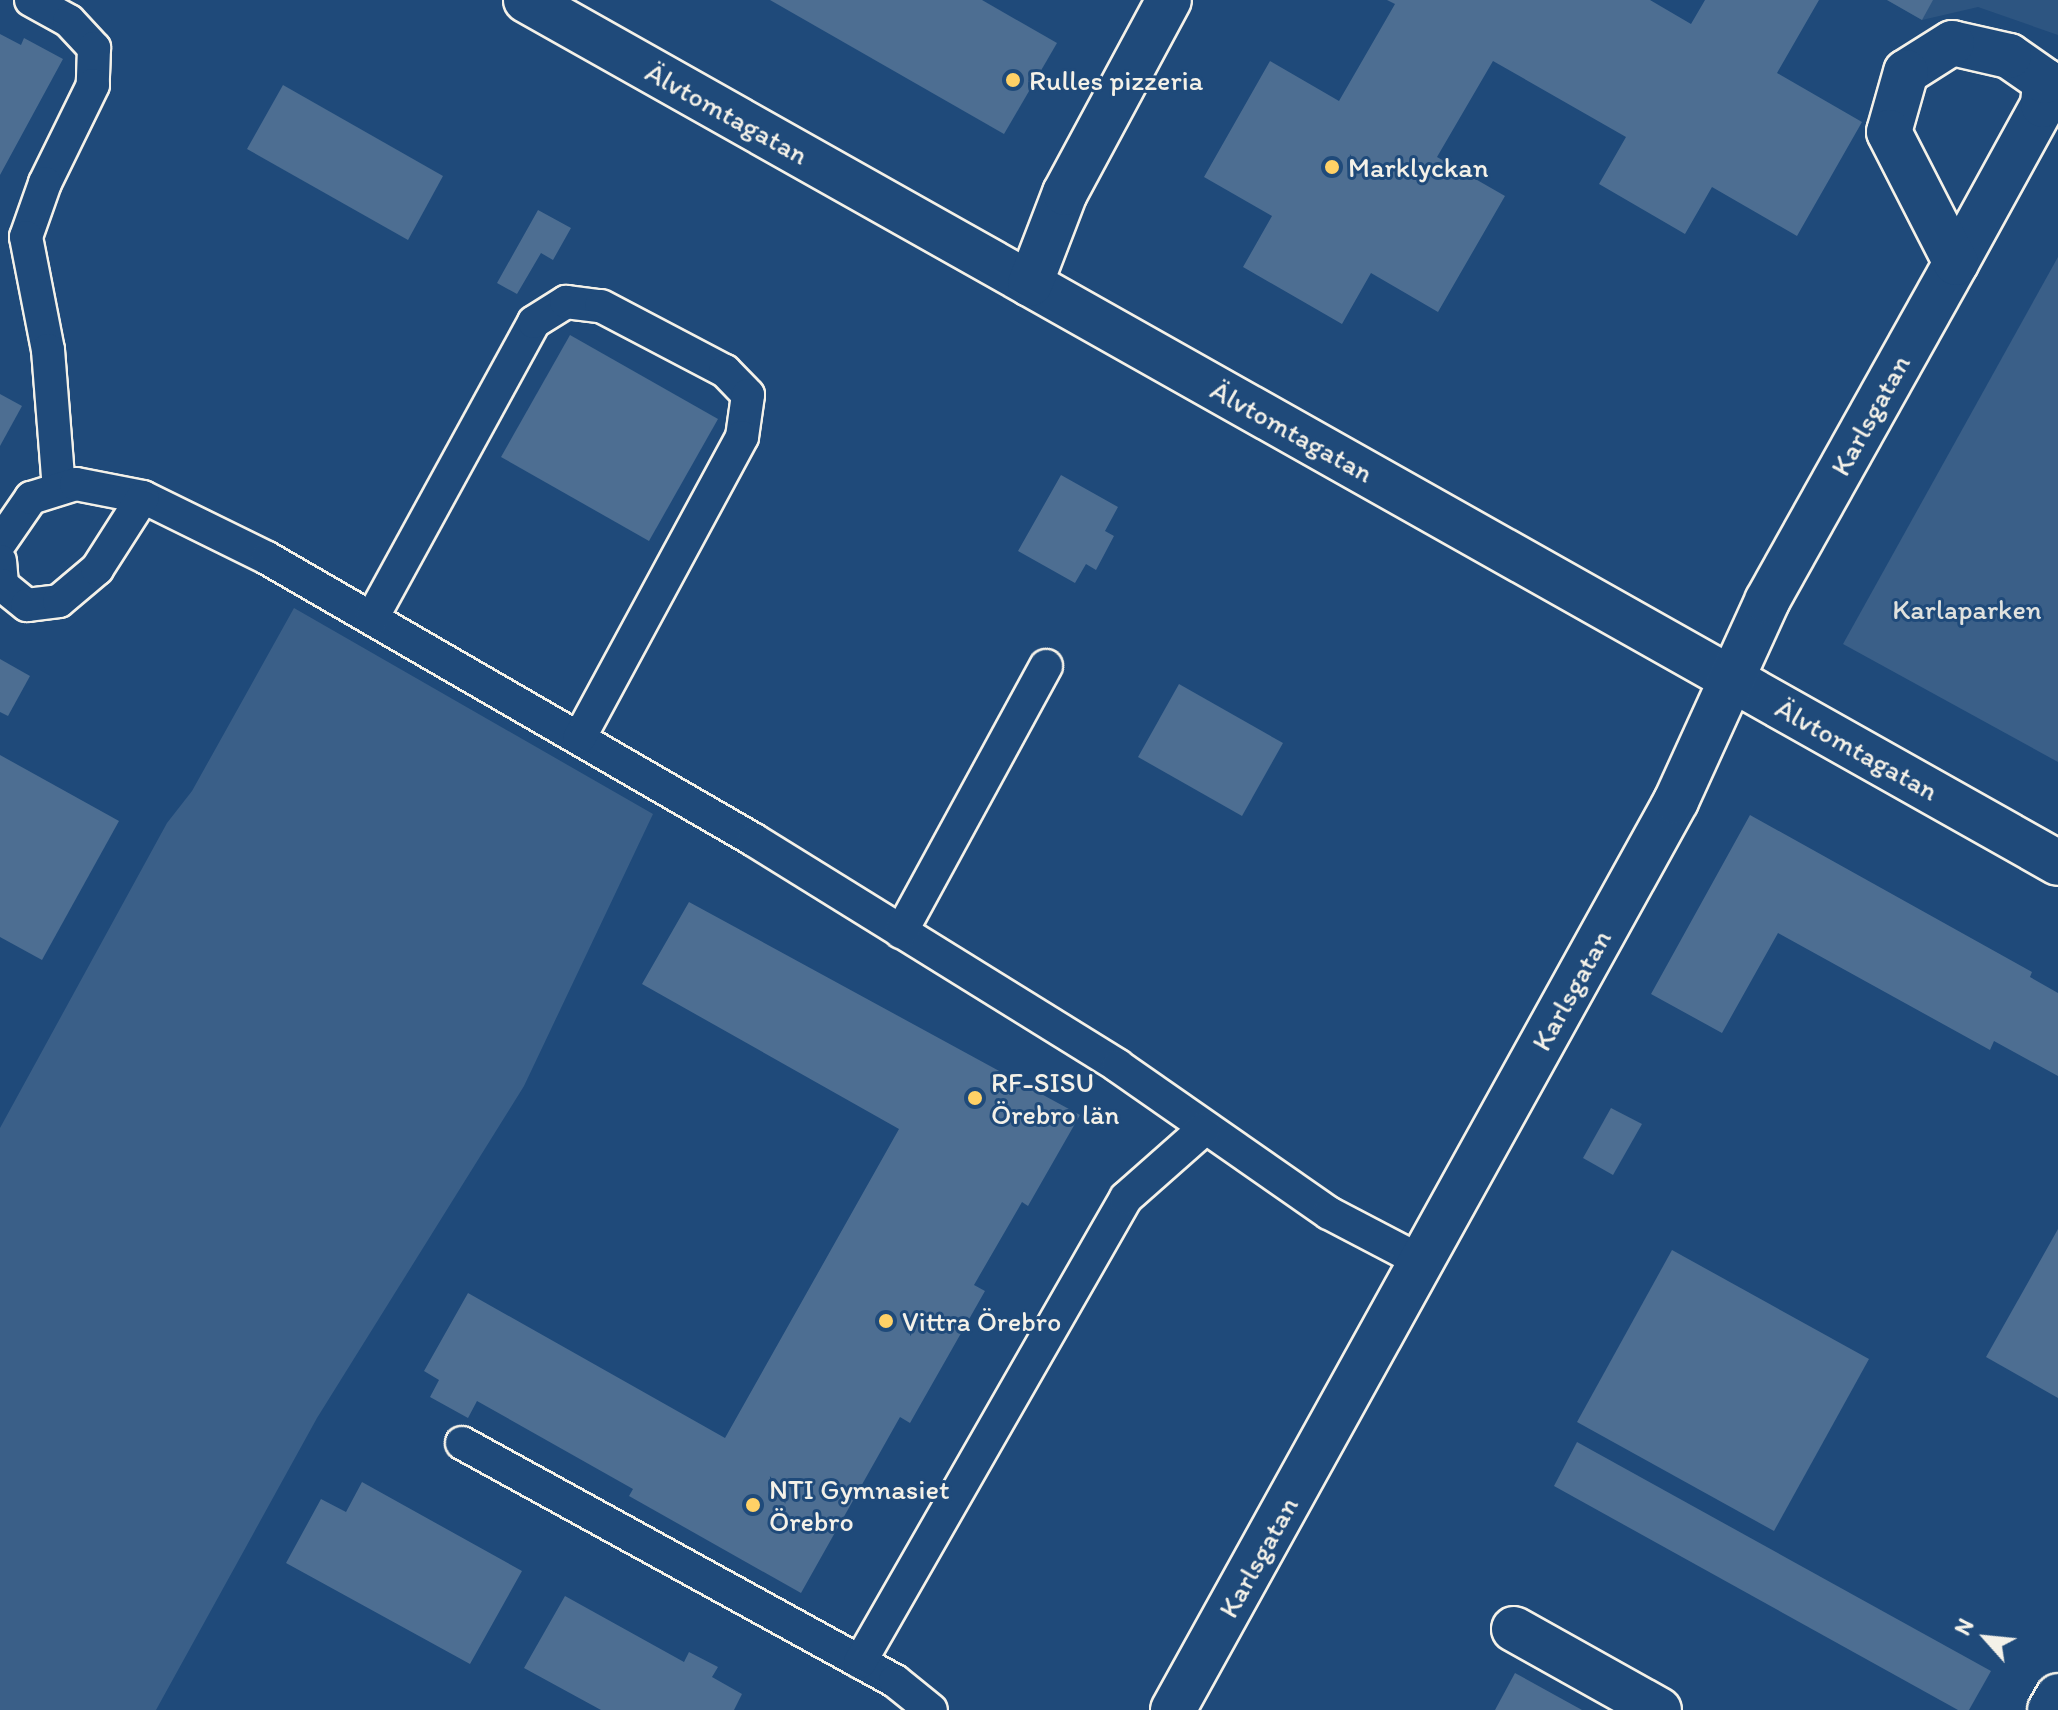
<!DOCTYPE html>
<meta charset="utf-8">
<style>
body{margin:0}
#map{position:relative;width:2058px;height:1710px;overflow:hidden;background:#1f4a7a;font-family:Itim,sans-serif}
div>[style]{position:absolute}
.built>*{inset:0;background:#2d5581}
.green>*{inset:0;background:#3a5f88}
.building>*{inset:0;background:#4d6e92}
.roads{filter:drop-shadow(2px 0 #f4f1e8) drop-shadow(-2px 0 #f4f1e8) drop-shadow(0 2px #f4f1e8) drop-shadow(0 -2px #f4f1e8)}
.service>*{height:32px;margin:-16px;padding:0 16px;transform-origin:16px;border-radius:16px;background:#1f4a7a}
.minor>*{height:44px;margin:-22px;padding:0 22px;transform-origin:22px;border-radius:22px;background:#1f4a7a}
.dots>*{width:22px;height:22px;translate:-50% -50%;box-sizing:border-box;border:4px solid #1f4a7a;border-radius:50%}
span{translate:-50% -50%;white-space:nowrap;text-align:center;line-height:1.15;-webkit-text-stroke:6px #1f4a7a;paint-order:stroke}
.poi-label{font-size:28px;color:#f4f1e8}
.left{translate:0 -50%;text-align:left}
.street-label{font-size:28px;color:#f4f1e8}
.park-label{font-size:28px;color:#e1e2de}
.north{position:absolute;left:1946px;top:1598px;width:80px;height:80px;-webkit-text-stroke:6px #1f4a7a;paint-order:stroke;rotate:297deg;font-size:22px;font-weight:700;line-height:32px;text-align:center;color:#f4f1e8}
.north::after{content:'';display:block;margin:auto;width:28px;height:36px;background:#f4f1e8;clip-path:polygon(50% 0,100% 100%,50% 72%,0 100%)}
</style>
<div id="map">
<div class="built">
<i style="clip-path:polygon(1887px 0,2058px 0,2058px 35px,1978px 7px,1922px 20px)"></i>
</div>
<div class="green">
<i style="clip-path:polygon(2058px 257px,2058px 762px,1843px 644px)"></i>
<i style="clip-path:polygon(294px 608px,653px 814px,524px 1086px,317px 1418px,156px 1710px,0 1710px,0 1128px,167px 823px,192px 791px)"></i>
</div>
<div class="building">
<i style="clip-path:polygon(770px 0,982px 0,1057px 43px,1004px 134px)"></i>
<i style="clip-path:polygon(1387px 0,1650px 0,1691px 24px,1705px 0,1819px 0,1777px 73px,1862px 122px,1797px 236px,1712px 187px,1685px 234px,1599px 184px,1626px 137px,1493px 61px,1437px 157px,1505px 196px,1438px 312px,1371px 273px,1342px 324px,1243px 267px,1272px 216px,1204px 177px,1270px 61px,1339px 101px,1395px 4px)"></i>
<i style="clip-path:polygon(1887px 0,1933px 0,1922px 20px)"></i>
<i style="clip-path:polygon(0 34px,21px 45px,24px 38px,63px 59px,0 175px)"></i>
<i style="clip-path:polygon(283px 85px,443px 176px,408px 240px,247px 149px)"></i>
<i style="clip-path:polygon(538px 210px,571px 228px,553px 260px,541px 253px,517px 294px,497px 283px)"></i>
<i style="clip-path:polygon(570px 335px,718px 419px,649px 541px,501px 457px)"></i>
<i style="clip-path:polygon(0 394px,22px 406px,0 446px)"></i>
<i style="clip-path:polygon(1061px 475px,1118px 507px,1105px 531px,1114px 536px,1096px 570px,1086px 564px,1075px 583px,1018px 551px)"></i>
<i style="clip-path:polygon(0 659px,30px 676px,8px 716px,0 712px)"></i>
<i style="clip-path:polygon(1179px 684px,1283px 743px,1242px 816px,1138px 757px)"></i>
<i style="clip-path:polygon(0 755px,119px 821px,42px 960px,0 937px)"></i>
<i style="clip-path:polygon(1750px 815px,2032px 972px,2030px 977px,2058px 993px,2058px 1076px,1994px 1041px,1990px 1050px,1778px 933px,1722px 1033px,1651px 994px)"></i>
<i style="clip-path:polygon(689px 902px,1080px 1115px,1028px 1206px,1022px 1202px,974px 1285px,985px 1291px,910px 1423px,900px 1417px,801px 1593px,629px 1496px,633px 1489px,477px 1401px,468px 1418px,430px 1397px,439px 1380px,424px 1371px,468px 1293px,725px 1438px,899px 1129px,642px 984px)"></i>
<i style="clip-path:polygon(1611px 1108px,1642px 1124px,1613px 1175px,1583px 1158px)"></i>
<i style="clip-path:polygon(2058px 1229px,2058px 1398px,1986px 1357px)"></i>
<i style="clip-path:polygon(1672px 1250px,1869px 1359px,1774px 1531px,1577px 1422px)"></i>
<i style="clip-path:polygon(1577px 1442px,1991px 1671px,1969px 1710px,1958px 1710px,1554px 1486px)"></i>
<i style="clip-path:polygon(362px 1482px,522px 1571px,470px 1664px,286px 1563px,321px 1499px,346px 1512px)"></i>
<i style="clip-path:polygon(565px 1596px,684px 1662px,689px 1652px,718px 1667px,712px 1677px,742px 1694px,734px 1710px,601px 1710px,524px 1668px)"></i>
<i style="clip-path:polygon(1515px 1673px,1582px 1710px,1495px 1710px)"></i>
</div>
<div class="roads">
<div class="service">
<i style="left:31px;top:0;width:43px;rotate:28.9deg"></i>
<i style="left:69px;top:21px;width:37px;rotate:47deg"></i>
<i style="left:94px;top:48px;width:37px;rotate:92deg"></i>
<i style="left:93px;top:85px;width:109px;rotate:116.1deg"></i>
<i style="left:45px;top:183px;width:57px;rotate:109.4deg"></i>
<i style="left:26px;top:237px;width:115px;rotate:79deg"></i>
<i style="left:48px;top:350px;width:139px;rotate:85.5deg"></i>
<i style="left:0;top:543px;width:55px;rotate:-55.4deg"></i>
<i style="left:31px;top:498px;width:47px;rotate:-17.3deg"></i>
<i style="left:76px;top:484px;width:68px;rotate:11deg"></i>
<i style="left:143px;top:497px;width:138px;rotate:26.2deg"></i>
<i style="left:267px;top:558px;width:563px;rotate:30.07deg"></i>
<i style="left:754px;top:840px;width:428px;rotate:31.8deg"></i>
<i style="left:1118px;top:1066px;width:257px;rotate:34.9deg"></i>
<i style="left:1329px;top:1213px;width:104px;rotate:27.6deg"></i>
<i style="left:0;top:561px;width:24px;rotate:85deg"></i>
<i style="left:2px;top:585px;width:32px;rotate:39deg"></i>
<i style="left:27px;top:605px;width:32px;rotate:-7deg"></i>
<i style="left:59px;top:601px;width:50px;rotate:-40.1deg"></i>
<i style="left:97px;top:569px;width:85px;rotate:-57.4deg"></i>
<i style="left:372px;top:618px;width:337px;rotate:-61.3deg"></i>
<i style="left:534px;top:322px;width:38px;rotate:-32deg"></i>
<i style="left:566px;top:302px;width:35px;rotate:7deg"></i>
<i style="left:601px;top:306px;width:140px;rotate:27.7deg"></i>
<i style="left:725px;top:371px;width:33px;rotate:46deg"></i>
<i style="left:748px;top:395px;width:42px;rotate:98.1deg"></i>
<i style="left:742px;top:437px;width:342px;rotate:118.4deg"></i>
<i style="left:901px;top:932px;width:303px;rotate:-61.4deg"></i>
<i style="left:462px;top:1443px;width:494px;rotate:28.8deg"></i>
<i style="left:895px;top:1681px;width:46px;rotate:38.9deg"></i>
<i style="left:860px;top:1662px;width:535px;rotate:-60.18deg"></i>
<i style="left:1126px;top:1198px;width:104px;rotate:-41.5deg"></i>
</div>
<div class="minor">
<i style="left:526px;top:0;width:1758px;rotate:29.39deg"></i>
<i style="left:1030px;top:284px;width:97px;rotate:-69deg"></i>
<i style="left:1065px;top:193px;width:219px;rotate:-61.7deg"></i>
<i style="left:1514px;top:1629px;width:166px;rotate:29.2deg"></i>
<i style="left:1173px;top:1710px;width:1039px;rotate:-61.04deg"></i>
<i style="left:1676px;top:801px;width:220px;rotate:-65.5deg"></i>
<i style="left:1767px;top:601px;width:387px;rotate:-60.8deg"></i>
<i style="left:1956px;top:263px;width:180px;rotate:-61.2deg"></i>
<i style="left:2043px;top:105px;width:24px;rotate:-85deg"></i>
<i style="left:2045px;top:81px;width:44px;rotate:-145.2deg"></i>
<i style="left:2009px;top:56px;width:58px;rotate:-167.2deg"></i>
<i style="left:1952px;top:43px;width:54px;rotate:147.8deg"></i>
<i style="left:1906px;top:72px;width:62px;rotate:105.8deg"></i>
<i style="left:1889px;top:132px;width:147px;rotate:62.9deg"></i>
<i style="left:2050px;top:1710px;width:16px;rotate:-60deg"></i>
</div>
</div>
<div class="dots">
<i style="left:1013px;top:80px;background:#ffd166"></i>
<i style="left:1332px;top:167px;background:#ffd166"></i>
<i style="left:975px;top:1098px;background:#ffd166"></i>
<i style="left:886px;top:1321px;background:#ffd166"></i>
<i style="left:753px;top:1505px;background:#ffd166"></i>
</div>
<div class="poi-label">
<span class="left" style="left:1029px;top:80px">Rulles pizzeria</span>
<span class="left" style="left:1348px;top:167px">Marklyckan</span>
<span class="left" style="left:991px;top:1098px">RF-SISU<br>Örebro län</span>
<span class="left" style="left:902px;top:1321px">Vittra Örebro</span>
<span class="left" style="left:769px;top:1505px">NTI Gymnasiet<br>Örebro</span>
</div>
<div class="street-label">
<span style="left:727px;top:113px;rotate:29deg">Älvtomtagatan</span>
<span style="left:1870px;top:415px;rotate:-61deg">Karlsgatan</span>
<span style="left:1292px;top:431px;rotate:29deg">Älvtomtagatan</span>
<span style="left:1857px;top:749px;rotate:29deg">Älvtomtagatan</span>
<span style="left:1571px;top:990px;rotate:-61deg">Karlsgatan</span>
<span style="left:1258px;top:1557px;rotate:-61deg">Karlsgatan</span>
</div>
<div class="park-label">
<span style="left:1967px;top:609px">Karlaparken</span>
</div>
<div class="north">N</div>
</div>
